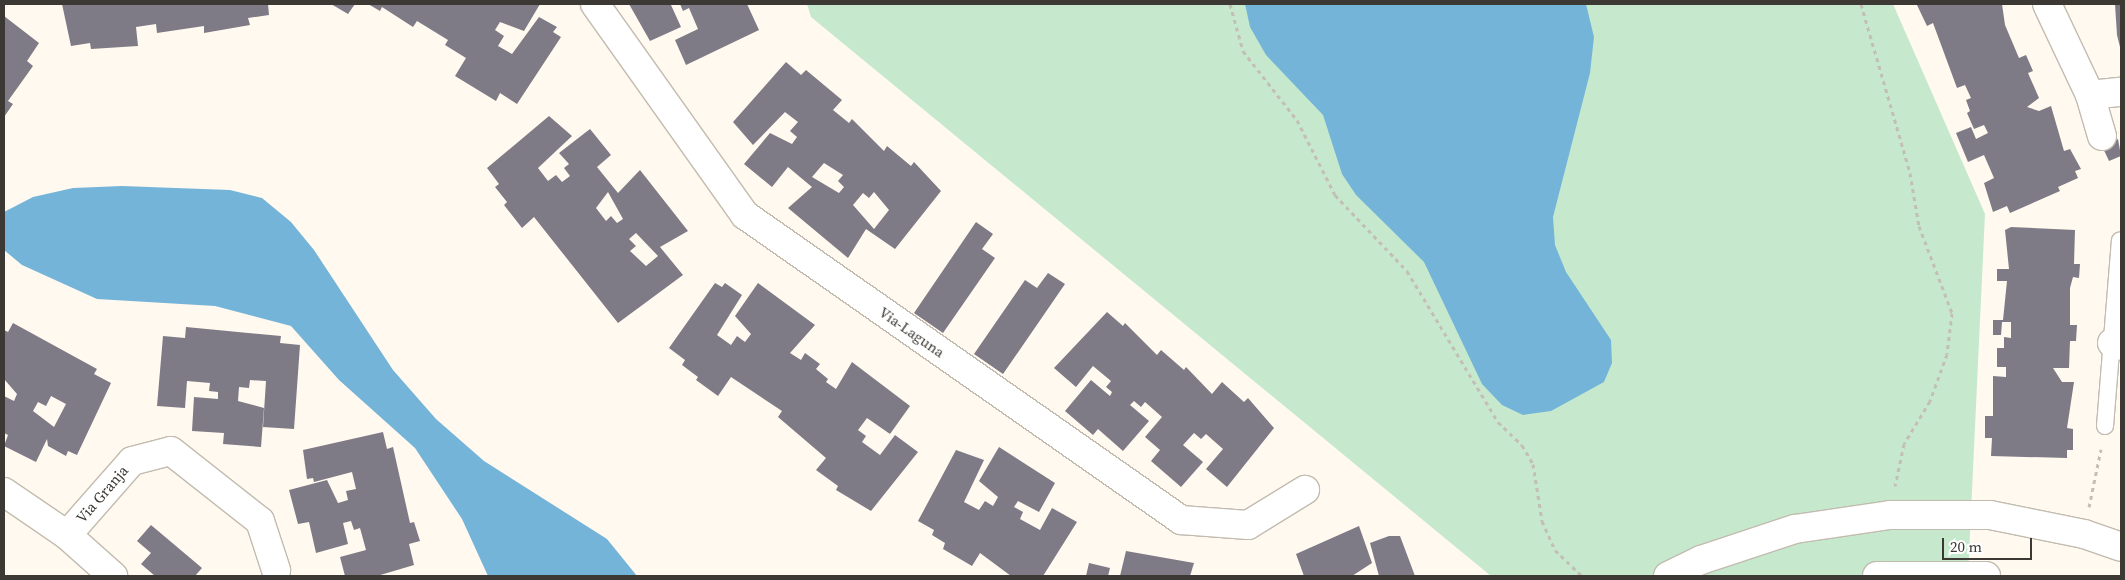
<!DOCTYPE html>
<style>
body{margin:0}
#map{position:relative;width:2125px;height:580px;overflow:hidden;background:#fff9ef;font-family:"Source Serif 4",serif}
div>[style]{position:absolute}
.green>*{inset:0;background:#c6e9cd}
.water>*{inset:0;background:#75b4d9}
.building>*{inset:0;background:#7e7a86}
.path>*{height:3px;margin-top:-1.5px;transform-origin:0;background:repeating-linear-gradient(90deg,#c3beb6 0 4px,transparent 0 8px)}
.roads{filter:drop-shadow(1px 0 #c2bbaf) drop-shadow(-1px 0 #c2bbaf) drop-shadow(0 1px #c2bbaf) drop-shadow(0 -1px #c2bbaf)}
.lane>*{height:16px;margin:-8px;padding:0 8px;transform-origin:8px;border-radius:8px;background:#fff}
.street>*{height:28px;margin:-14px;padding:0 14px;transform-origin:14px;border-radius:14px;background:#fff}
.secondary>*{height:28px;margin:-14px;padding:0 14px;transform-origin:14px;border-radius:14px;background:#fff}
span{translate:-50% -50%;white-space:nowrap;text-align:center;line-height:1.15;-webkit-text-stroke:5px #fff;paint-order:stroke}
.street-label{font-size:15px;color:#3c3934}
.frame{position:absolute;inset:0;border:5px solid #3c3934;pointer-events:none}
.scale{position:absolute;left:1942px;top:538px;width:90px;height:22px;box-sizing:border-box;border:2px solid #3c3934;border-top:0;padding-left:6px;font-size:15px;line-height:18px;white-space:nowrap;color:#3c3934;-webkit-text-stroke:4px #fff;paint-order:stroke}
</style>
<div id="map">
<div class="green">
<i style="clip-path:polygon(807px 4px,1893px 4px,1985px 214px,1968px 576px,1491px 576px,811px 17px)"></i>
</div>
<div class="water">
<i style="clip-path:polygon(1245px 4px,1586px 4px,1594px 37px,1590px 73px,1553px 217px,1555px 245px,1566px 272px,1611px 340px,1612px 363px,1604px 382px,1551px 411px,1523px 415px,1502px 405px,1482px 384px,1424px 262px,1356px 195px,1342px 174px,1323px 115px,1266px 55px,1250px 27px)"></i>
<i style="clip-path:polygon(122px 186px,230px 190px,262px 198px,291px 222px,314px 250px,393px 370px,436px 419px,484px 461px,607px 539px,637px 576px,488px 576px,462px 519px,415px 448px,339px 380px,291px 326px,215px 306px,97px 299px,22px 265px,4px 250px,4px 212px,33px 197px,73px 188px)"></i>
</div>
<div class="building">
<i style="clip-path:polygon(62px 4px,268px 4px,269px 15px,248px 18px,250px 25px,204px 33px,204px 26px,157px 33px,156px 24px,136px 27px,138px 46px,91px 49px,90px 43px,71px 46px)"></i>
<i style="clip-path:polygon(331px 4px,355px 4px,348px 14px)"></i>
<i style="clip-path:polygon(368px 4px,540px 4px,524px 31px,500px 22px,495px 30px,504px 36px,498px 46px,512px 54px,539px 17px,557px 27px,553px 32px,561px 37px,517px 104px,500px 93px,496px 101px,455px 76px,466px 58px,445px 45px,448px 40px,417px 21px,413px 27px,382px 7px,380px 11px)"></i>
<i style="clip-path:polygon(629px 4px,674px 4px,671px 5px,681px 27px,650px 41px)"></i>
<i style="clip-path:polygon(680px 4px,747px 4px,759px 30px,686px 65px,675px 40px,698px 29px,689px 8px,683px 11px)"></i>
<i style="clip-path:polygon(2002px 4px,2005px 25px,2019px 58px,2026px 55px,2033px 71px,2028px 73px,2039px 98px,2027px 107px,2039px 111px,2051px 106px,2064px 151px,2070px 149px,2081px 169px,2075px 171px,2078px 178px,2058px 187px,2060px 191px,2010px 213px,2007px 206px,1993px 212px,1984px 183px,1994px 178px,1984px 155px,1968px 162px,1956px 133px,1971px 127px,1976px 139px,1988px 133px,1984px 125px,1974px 129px,1967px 113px,1970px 111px,1966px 100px,1971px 98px,1965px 85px,1957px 88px,1933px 23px,1927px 26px,1917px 5px)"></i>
<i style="clip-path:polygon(2115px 4px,2121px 4px,2121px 51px,2117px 35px)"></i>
<i style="clip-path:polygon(4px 16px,39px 43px,27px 61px,33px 66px,8px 101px,13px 104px,4px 117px)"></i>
<i style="clip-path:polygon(evenodd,786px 62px,801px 75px,806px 70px,842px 100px,833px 110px,849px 123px,852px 119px,884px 151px,887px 146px,911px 166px,914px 162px,941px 191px,895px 249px,866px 229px,848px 258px,788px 208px,812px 187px,788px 167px,772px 187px,744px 164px,770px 133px,792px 144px,797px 137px,790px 131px,798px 122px,785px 112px,753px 145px,733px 122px,786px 62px,824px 163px,843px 175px,838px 181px,844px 187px,839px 193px,812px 177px,824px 163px,786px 62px,874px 192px,889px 210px,874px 229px,853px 205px,863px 193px,869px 198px,874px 192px)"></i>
<i style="clip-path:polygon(evenodd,549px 116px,572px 136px,538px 168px,548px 181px,556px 175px,562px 182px,570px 176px,564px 168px,569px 164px,559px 153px,590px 129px,611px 155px,597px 167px,618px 193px,640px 170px,688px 231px,660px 247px,683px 275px,618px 323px,534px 217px,522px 228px,504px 205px,507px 202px,495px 187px,499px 184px,487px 168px,549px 116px,608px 192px,623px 219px,617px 223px,611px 216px,606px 221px,596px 208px,608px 192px,549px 116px,636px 233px,658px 256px,646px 266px,630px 251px,636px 246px,629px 239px,636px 233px)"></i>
<i style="clip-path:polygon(2118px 139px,2121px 156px,2109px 161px,2102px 146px)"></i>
<i style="clip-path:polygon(976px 222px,993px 234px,982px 249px,995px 258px,943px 333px,914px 313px)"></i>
<i style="clip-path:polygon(2011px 227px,2075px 230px,2074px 264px,2080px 264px,2079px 278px,2073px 277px,2070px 288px,2070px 325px,2077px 325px,2076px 341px,2070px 341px,2069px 368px,2053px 368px,2062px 382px,2074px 382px,2067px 428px,2073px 429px,2073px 450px,2067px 450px,2067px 458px,1991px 456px,1992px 438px,1985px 438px,1985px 416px,1993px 416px,1993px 376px,2006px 377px,2006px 367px,1997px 367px,1997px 348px,2004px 348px,2004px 337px,2011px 338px,2011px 322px,2002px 322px,2001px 335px,1993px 335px,1993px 320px,2003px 320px,2007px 281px,1997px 281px,1997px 269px,2009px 269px,2005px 230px)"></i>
<i style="clip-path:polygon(1048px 273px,1065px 284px,1003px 374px,974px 354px,1025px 280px,1037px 288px)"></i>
<i style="clip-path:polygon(715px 283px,722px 287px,725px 283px,742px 295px,717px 335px,731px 345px,737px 336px,745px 342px,751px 334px,735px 316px,758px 283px,815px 325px,790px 353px,801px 360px,805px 353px,820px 364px,816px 369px,828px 379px,826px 382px,836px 389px,852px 362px,910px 406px,890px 434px,867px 418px,858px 430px,866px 436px,862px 442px,880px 455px,895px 435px,918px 452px,871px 511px,836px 490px,838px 486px,816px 470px,826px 458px,778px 417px,782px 411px,731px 377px,718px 396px,696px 380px,698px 377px,682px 365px,685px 360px,669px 348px)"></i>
<i style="clip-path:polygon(1107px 312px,1123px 326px,1125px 323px,1157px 355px,1161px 350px,1184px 370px,1186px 367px,1212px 394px,1222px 382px,1244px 402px,1248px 398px,1274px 428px,1227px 487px,1206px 469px,1223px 449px,1206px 434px,1201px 439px,1194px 433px,1183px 445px,1203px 462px,1181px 487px,1151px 461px,1160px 450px,1145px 437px,1162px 417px,1145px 402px,1141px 407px,1134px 401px,1130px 405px,1149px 421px,1123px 451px,1098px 429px,1093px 435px,1065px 411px,1091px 380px,1110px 396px,1112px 392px,1106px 387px,1111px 381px,1093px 366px,1076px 387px,1054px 368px)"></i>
<i style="clip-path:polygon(evenodd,13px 323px,97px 369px,94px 374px,111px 383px,77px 455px,68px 451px,66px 456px,48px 446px,47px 439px,36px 462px,4px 446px,8px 435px,4px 433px,4px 396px,14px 401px,17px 394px,4px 379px,4px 330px,8px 332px,13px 323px,51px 396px,66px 404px,54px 427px,33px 411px,38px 402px,46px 406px,51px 396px)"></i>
<i style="clip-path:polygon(186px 327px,281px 336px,280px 343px,300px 345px,294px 429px,263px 427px,266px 381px,250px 380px,249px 388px,239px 387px,238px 401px,264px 408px,261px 447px,223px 444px,224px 433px,192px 431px,194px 397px,218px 399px,218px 392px,209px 391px,210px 383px,187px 381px,185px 408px,157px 406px,163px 336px,185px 338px)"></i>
<i style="clip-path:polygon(383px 432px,387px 449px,393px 447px,410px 523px,414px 522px,420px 541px,409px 544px,414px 565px,377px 576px,345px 576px,340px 557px,366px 550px,360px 528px,354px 530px,351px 521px,343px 523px,348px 544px,316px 553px,309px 522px,298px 524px,289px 490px,327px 480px,338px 503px,348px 500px,346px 491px,356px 489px,352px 472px,314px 482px,313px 478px,307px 479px,303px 450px)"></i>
<i style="clip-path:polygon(999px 447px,1055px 483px,1039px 512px,1018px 501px,1014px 507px,1023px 512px,1020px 519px,1040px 530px,1052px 508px,1077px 522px,1043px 576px,1011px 576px,980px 553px,972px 566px,943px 549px,945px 543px,932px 535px,934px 530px,918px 521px,956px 450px,984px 460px,964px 502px,979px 510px,985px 501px,993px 506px,998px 497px,979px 481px)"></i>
<i style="clip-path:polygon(151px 525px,202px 568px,195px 576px,155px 576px,141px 564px,151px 553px,137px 541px)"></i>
<i style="clip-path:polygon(1359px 526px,1372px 563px,1352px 576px,1304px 576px,1296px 554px)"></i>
<i style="clip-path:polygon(1389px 536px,1400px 536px,1415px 576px,1379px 576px,1370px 543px)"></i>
<i style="clip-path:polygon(1126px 551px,1194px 563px,1190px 576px,1120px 576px)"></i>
<i style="clip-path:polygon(1089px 563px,1110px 568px,1108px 576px,1086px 576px)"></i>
</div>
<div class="path">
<i style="left:1230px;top:4px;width:49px;rotate:74.5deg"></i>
<i style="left:1243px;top:51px;width:88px;rotate:52deg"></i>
<i style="left:1297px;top:120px;width:84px;rotate:63.1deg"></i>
<i style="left:1335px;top:195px;width:105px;rotate:46.5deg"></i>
<i style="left:1407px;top:271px;width:176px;rotate:58.9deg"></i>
<i style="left:1498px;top:422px;width:33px;rotate:44deg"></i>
<i style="left:1522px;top:445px;width:22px;rotate:60deg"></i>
<i style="left:1533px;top:464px;width:58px;rotate:81deg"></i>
<i style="left:1542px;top:521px;width:32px;rotate:66deg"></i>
<i style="left:1555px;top:550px;width:37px;rotate:44deg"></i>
<i style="left:1861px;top:4px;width:176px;rotate:73.8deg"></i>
<i style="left:1910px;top:173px;width:54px;rotate:80.4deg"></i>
<i style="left:1919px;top:226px;width:93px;rotate:69.2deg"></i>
<i style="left:1952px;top:313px;width:41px;rotate:97deg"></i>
<i style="left:1947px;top:354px;width:50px;rotate:109.9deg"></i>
<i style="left:1930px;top:401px;width:50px;rotate:121.2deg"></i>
<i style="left:1904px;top:444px;width:43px;rotate:102.1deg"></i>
<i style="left:2089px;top:507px;width:59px;rotate:-78.3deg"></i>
</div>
<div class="roads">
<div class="lane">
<i style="left:2105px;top:426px;width:186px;rotate:-85.4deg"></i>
</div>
<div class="street">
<i style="left:595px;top:4px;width:259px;rotate:54.6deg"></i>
<i style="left:745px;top:215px;width:532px;rotate:34.97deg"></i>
<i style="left:1181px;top:520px;width:67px;rotate:4.3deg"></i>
<i style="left:1248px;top:525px;width:67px;rotate:-31.6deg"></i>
<i style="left:2047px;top:4px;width:101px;rotate:64.7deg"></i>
<i style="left:2102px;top:136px;width:43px;rotate:-106.3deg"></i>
<i style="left:2090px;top:95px;width:31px;rotate:-6deg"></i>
<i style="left:2112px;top:343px;width:9px;rotate:18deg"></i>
<i style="left:4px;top:492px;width:76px;rotate:34.3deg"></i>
<i style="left:67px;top:535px;width:98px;rotate:-48.7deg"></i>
<i style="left:132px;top:461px;width:40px;rotate:-14.4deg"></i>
<i style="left:171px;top:451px;width:113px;rotate:38.2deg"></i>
<i style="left:260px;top:521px;width:52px;rotate:71.9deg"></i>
<i style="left:67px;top:535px;width:62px;rotate:41.7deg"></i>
</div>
<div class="secondary">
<i style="left:1668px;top:576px;width:37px;rotate:-26deg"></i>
<i style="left:1701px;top:560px;width:99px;rotate:-18.3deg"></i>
<i style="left:1795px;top:529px;width:96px;rotate:-8.4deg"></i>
<i style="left:1890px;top:515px;width:100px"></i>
<i style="left:1990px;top:515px;width:96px;rotate:11.4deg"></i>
<i style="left:2084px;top:534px;width:39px;rotate:19deg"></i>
<i style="left:1877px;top:576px;width:109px"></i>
</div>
</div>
<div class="street-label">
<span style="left:912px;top:332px;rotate:35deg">Via-Laguna</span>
<span style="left:102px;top:494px;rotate:-49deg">Via Granja</span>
</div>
<div class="frame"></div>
<div class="scale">20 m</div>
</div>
